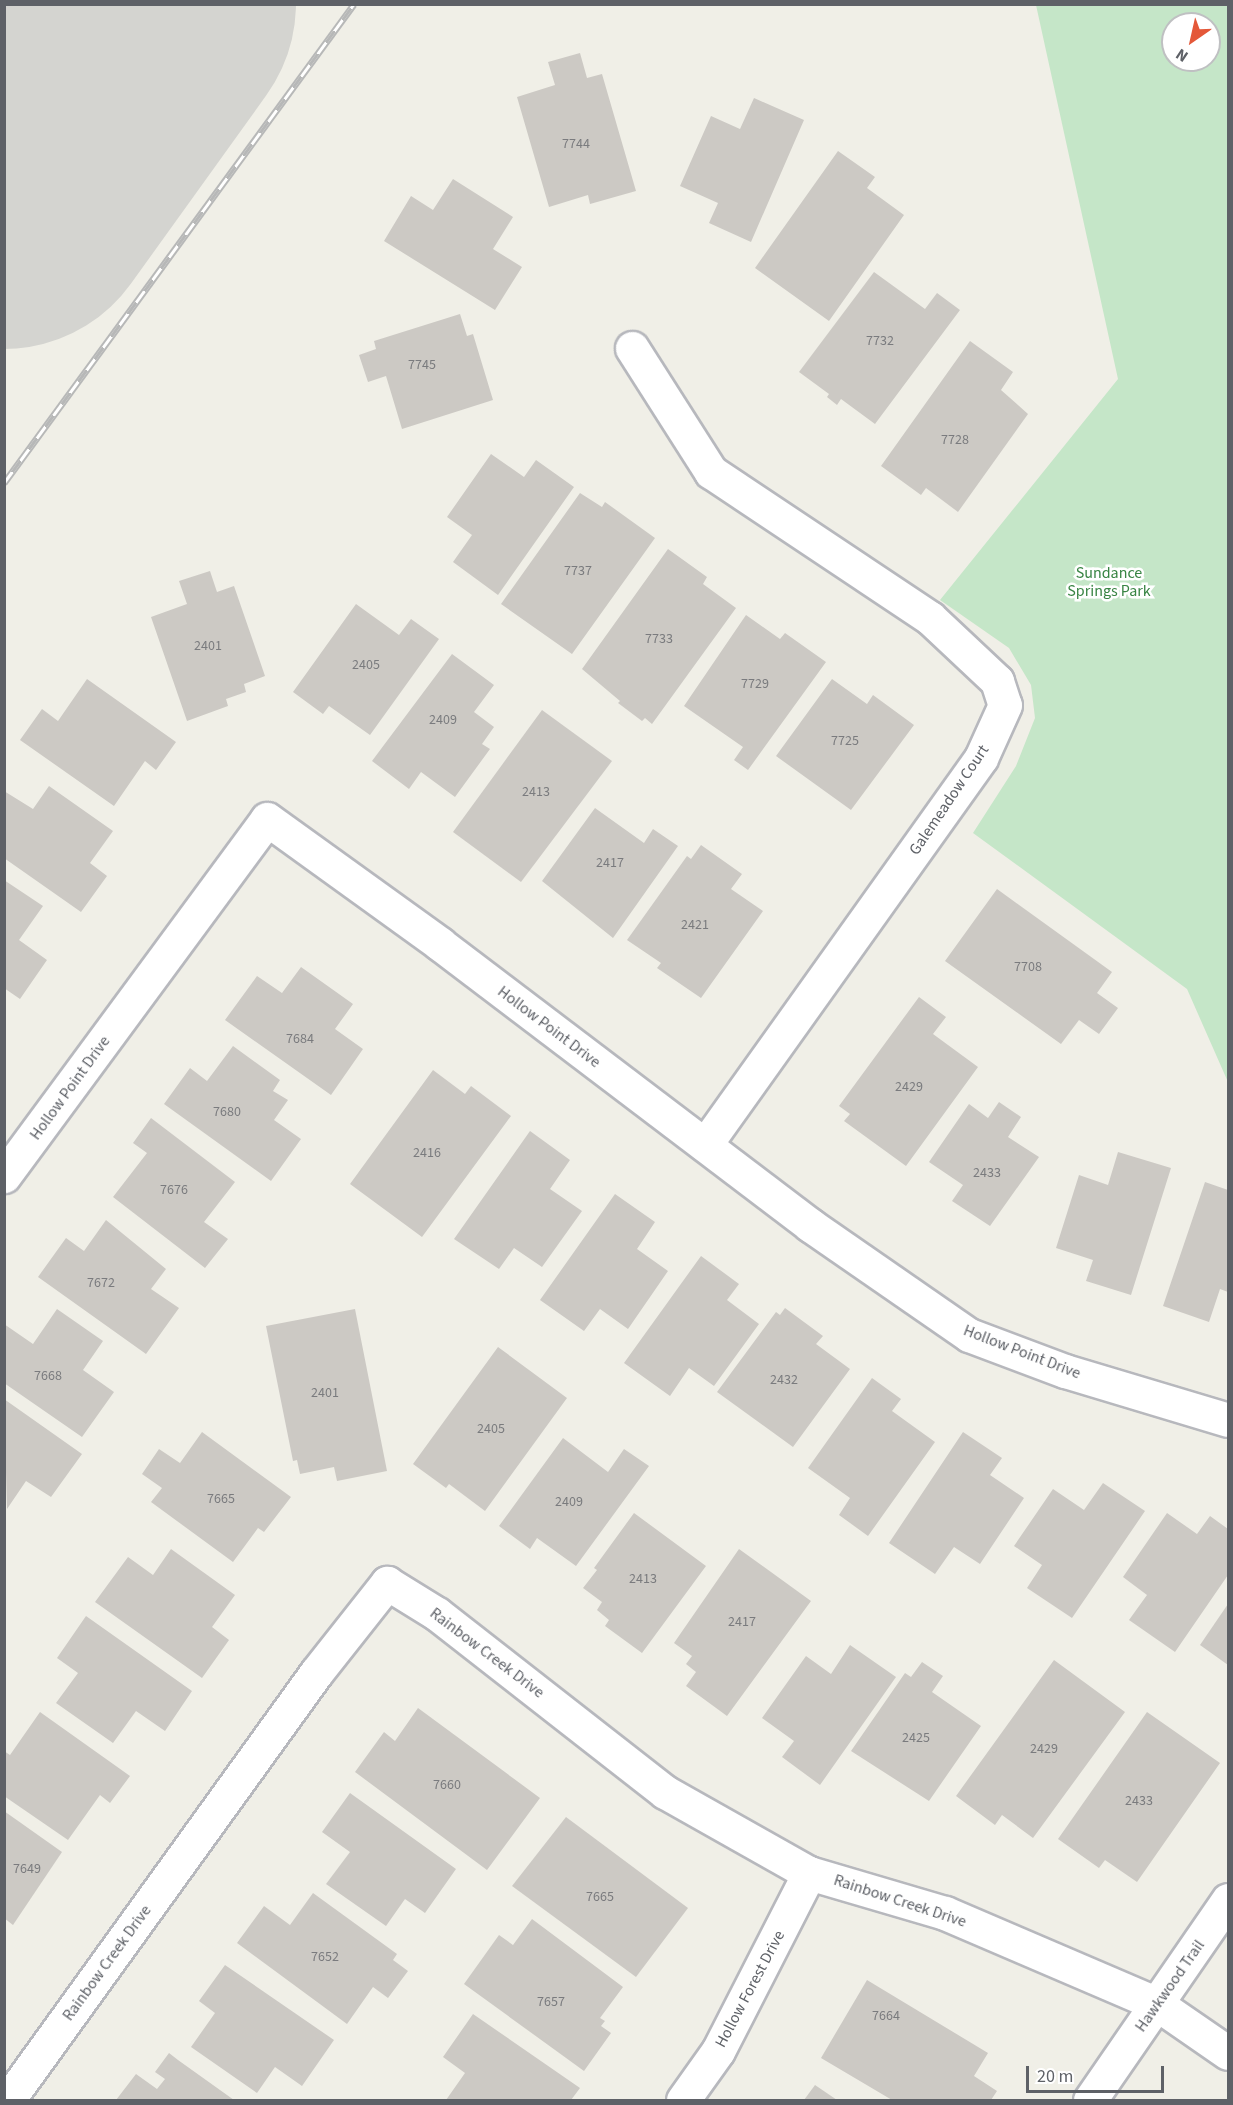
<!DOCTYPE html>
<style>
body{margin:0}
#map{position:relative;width:1233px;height:2105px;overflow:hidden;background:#f0efe7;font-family:"Source Sans 3",sans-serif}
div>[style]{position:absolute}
.green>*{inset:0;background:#c5e6c8}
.runway>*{height:312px;margin:-156px;padding:0 156px;transform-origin:156px;border-radius:156px;background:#d4d4d0}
.building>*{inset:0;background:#ccc9c4}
.roads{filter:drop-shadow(2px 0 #b7b8bd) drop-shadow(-2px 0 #b7b8bd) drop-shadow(0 2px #b7b8bd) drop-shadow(0 -2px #b7b8bd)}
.street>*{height:33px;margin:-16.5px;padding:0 16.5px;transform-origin:16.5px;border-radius:16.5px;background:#fff}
.secondary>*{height:33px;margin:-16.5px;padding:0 16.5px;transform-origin:16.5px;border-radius:16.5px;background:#fff}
.rail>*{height:7px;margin-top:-3.5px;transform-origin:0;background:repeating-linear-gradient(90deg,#fff 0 14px,#b7b8b8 0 28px);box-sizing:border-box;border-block:2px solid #b7b8b8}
span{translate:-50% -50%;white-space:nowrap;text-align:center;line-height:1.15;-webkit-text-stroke:5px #fff;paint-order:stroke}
.number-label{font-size:14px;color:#7a7b7e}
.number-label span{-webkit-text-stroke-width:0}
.park-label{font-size:16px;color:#388443}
.street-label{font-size:16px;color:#5e6167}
.frame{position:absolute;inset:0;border:6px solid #5e6167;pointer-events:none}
.north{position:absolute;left:1161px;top:12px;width:60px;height:60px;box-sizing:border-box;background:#fff;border:2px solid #bfc0c2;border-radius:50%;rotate:214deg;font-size:16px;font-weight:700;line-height:24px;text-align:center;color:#5e6167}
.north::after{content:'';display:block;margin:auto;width:21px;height:27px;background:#e45839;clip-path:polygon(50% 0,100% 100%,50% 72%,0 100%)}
.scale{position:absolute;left:1026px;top:2066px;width:138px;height:27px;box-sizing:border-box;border:3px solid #5e6167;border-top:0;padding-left:8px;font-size:18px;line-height:21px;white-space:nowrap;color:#5e6167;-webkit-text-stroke:4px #fff;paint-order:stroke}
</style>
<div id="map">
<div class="green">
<i style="clip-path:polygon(evenodd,1036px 5px,1228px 5px,1228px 1082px,1187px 989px,973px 833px,1016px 766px,1035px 718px,1031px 685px,1009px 648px,940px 600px,1118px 379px,1036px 5px,1173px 24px,1209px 24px,1209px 60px,1173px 60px,1173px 24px)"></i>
</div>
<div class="runway">
<i style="left:4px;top:193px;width:233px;rotate:-54.3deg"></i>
</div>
<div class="building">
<i style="clip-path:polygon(580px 53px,587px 78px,602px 74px,636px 191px,590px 204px,588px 195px,549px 207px,517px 97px,555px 85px,548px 62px)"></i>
<i style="clip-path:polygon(754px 98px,804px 120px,751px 242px,709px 223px,718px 203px,680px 186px,711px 116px,740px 129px)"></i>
<i style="clip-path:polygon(838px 151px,875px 177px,867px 188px,904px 215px,829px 321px,755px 268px)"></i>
<i style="clip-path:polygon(453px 179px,513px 217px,493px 249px,522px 267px,495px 310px,384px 241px,411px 196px,433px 210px)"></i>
<i style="clip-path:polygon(874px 272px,925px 309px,937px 293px,960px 310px,875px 424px,841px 399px,837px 405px,827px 397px,829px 394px,799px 372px)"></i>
<i style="clip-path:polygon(460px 314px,467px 336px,473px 334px,493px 400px,402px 429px,386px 376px,368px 382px,359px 355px,376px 349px,374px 341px)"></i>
<i style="clip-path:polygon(970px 341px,1013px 372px,1001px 390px,1028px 414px,958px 512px,926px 488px,921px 495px,881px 466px)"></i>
<i style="clip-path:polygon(491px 454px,524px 477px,536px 460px,574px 487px,498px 595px,453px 562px,472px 535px,447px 517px)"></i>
<i style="clip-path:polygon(580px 493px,602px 507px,605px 502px,655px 538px,572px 654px,501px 604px)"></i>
<i style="clip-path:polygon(668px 549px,707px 577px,703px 584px,736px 608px,652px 724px,645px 718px,642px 721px,618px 703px,620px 701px,582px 669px)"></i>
<i style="clip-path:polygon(210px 571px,217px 592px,234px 586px,265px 676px,244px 684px,246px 692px,226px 699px,228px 706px,187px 721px,151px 617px,187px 604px,179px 581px)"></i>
<i style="clip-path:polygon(356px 604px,399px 635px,411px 619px,439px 639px,370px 735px,329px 706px,323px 714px,293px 692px)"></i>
<i style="clip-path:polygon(746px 615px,780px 639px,785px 633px,826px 662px,748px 770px,734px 760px,743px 747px,684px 706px)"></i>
<i style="clip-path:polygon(452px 654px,494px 685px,474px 712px,494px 727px,482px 744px,490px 749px,455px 797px,421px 772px,409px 789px,372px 761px)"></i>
<i style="clip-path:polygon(87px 679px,176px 742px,156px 770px,145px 761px,114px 806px,20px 740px,42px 709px,58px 721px)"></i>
<i style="clip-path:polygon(832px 679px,867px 704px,873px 695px,914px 725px,851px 810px,776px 756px)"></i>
<i style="clip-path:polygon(542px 710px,612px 761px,521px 882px,453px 832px)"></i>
<i style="clip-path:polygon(49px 786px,113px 831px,90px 863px,107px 876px,81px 912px,4px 858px,4px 791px,33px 809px)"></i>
<i style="clip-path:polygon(595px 808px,644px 843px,653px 829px,678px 846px,613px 938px,542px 881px)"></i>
<i style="clip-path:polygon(701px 845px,742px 874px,731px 889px,763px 911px,701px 998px,657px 968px,661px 963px,627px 940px,687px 856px,691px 859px)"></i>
<i style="clip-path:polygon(4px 880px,43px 906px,19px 940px,47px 960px,20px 999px,4px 988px)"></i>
<i style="clip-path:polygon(997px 889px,1112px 972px,1097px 993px,1118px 1008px,1099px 1034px,1079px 1020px,1061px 1044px,945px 961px)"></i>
<i style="clip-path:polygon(301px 967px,353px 1004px,335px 1029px,363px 1049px,331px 1095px,225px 1020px,257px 976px,282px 993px)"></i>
<i style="clip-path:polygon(919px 997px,946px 1017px,933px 1034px,978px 1067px,906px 1166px,844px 1121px,850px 1114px,839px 1106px)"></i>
<i style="clip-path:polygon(233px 1046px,280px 1080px,273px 1091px,288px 1100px,274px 1120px,301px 1139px,271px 1181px,164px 1104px,190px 1068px,207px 1081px)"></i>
<i style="clip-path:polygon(433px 1070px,465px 1094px,471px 1086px,511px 1116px,422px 1237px,350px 1184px)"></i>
<i style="clip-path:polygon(999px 1102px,1021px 1117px,1008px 1137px,1039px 1157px,990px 1226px,952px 1201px,963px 1185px,929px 1162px,969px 1104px,988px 1118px)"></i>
<i style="clip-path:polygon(151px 1118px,235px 1182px,204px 1222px,228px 1239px,205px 1268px,113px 1197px,147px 1153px,133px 1143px)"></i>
<i style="clip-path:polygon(530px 1131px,570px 1160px,550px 1189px,582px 1211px,542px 1267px,514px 1248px,499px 1269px,454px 1239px)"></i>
<i style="clip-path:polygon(1118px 1152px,1171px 1168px,1131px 1295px,1086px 1281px,1093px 1260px,1056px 1248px,1079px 1175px,1108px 1185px)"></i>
<i style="clip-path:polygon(1205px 1182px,1228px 1190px,1228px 1292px,1220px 1289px,1209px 1322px,1163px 1306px)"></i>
<i style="clip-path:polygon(615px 1194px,655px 1222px,637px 1249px,668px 1271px,628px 1329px,600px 1309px,584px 1331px,540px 1300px)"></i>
<i style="clip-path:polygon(106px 1220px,166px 1269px,151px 1289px,179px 1308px,146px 1354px,38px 1277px,66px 1238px,84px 1251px)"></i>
<i style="clip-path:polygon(701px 1256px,739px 1284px,727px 1300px,759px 1324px,714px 1386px,689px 1368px,670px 1396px,624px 1363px)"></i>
<i style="clip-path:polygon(785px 1308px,823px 1336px,816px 1344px,850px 1369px,793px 1447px,717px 1392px,776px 1312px,780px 1315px)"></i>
<i style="clip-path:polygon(57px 1309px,103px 1341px,83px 1370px,114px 1392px,82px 1437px,4px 1383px,4px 1324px,33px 1344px)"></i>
<i style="clip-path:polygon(355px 1309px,387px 1471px,337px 1481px,334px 1467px,300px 1474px,297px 1460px,293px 1461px,266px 1326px)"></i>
<i style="clip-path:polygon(498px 1347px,567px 1398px,485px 1511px,449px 1484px,446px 1488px,413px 1464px)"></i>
<i style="clip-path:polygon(872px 1378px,901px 1399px,892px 1411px,935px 1442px,868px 1536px,839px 1515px,850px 1498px,808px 1468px)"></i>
<i style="clip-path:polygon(4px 1399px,82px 1454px,51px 1497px,26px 1481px,7px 1509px)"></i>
<i style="clip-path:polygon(202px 1432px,291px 1497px,264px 1532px,258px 1528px,233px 1562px,151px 1502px,162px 1488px,142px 1474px,159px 1449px,180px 1463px)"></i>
<i style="clip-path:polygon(963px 1432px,1002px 1458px,990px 1475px,1024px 1498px,980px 1564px,954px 1547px,935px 1574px,889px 1543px)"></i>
<i style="clip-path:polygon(563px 1438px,608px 1472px,624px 1449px,649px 1466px,576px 1566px,537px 1538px,530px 1549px,499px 1526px)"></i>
<i style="clip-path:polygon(1103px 1483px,1145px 1511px,1072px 1618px,1027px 1588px,1042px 1565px,1014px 1546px,1053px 1489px,1084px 1510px)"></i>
<i style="clip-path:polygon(634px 1513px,706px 1566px,642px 1653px,605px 1626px,609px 1620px,597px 1610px,602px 1602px,583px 1588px,597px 1570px,594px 1568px)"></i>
<i style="clip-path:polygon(1167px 1513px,1197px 1534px,1210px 1516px,1228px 1529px,1228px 1575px,1175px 1652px,1129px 1620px,1147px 1595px,1123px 1577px)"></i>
<i style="clip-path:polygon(171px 1549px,235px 1595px,212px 1627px,229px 1640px,202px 1678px,95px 1602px,128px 1557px,153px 1575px)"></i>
<i style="clip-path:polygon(739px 1549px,811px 1601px,727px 1716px,686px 1686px,696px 1672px,686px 1664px,692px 1656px,674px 1643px)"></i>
<i style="clip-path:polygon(1228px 1604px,1228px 1665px,1200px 1645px)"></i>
<i style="clip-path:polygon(86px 1616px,192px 1691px,165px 1731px,136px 1711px,113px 1743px,56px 1703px,78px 1673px,57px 1658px)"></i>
<i style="clip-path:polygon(850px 1645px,896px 1677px,820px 1785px,782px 1757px,794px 1741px,762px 1718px,806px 1656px,831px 1674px)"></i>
<i style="clip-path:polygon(1054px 1660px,1125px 1712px,1033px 1838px,1002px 1815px,995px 1825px,956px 1796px)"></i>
<i style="clip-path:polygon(922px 1662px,943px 1676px,932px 1692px,981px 1726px,929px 1801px,851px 1751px,905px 1673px,911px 1677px)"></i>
<i style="clip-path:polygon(418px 1708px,540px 1798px,487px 1870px,355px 1772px,384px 1732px,395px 1741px)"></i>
<i style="clip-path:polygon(40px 1712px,130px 1776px,110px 1803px,100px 1795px,68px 1840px,4px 1796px,4px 1751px,10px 1755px)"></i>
<i style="clip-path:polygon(1147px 1712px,1220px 1763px,1137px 1882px,1105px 1860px,1099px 1868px,1058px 1839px)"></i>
<i style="clip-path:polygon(350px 1793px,456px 1869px,425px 1913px,405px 1899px,386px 1926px,326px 1884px,350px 1852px,322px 1832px)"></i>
<i style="clip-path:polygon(4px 1811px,62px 1852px,13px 1925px,4px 1918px)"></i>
<i style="clip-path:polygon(566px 1817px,688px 1908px,636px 1977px,512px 1886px)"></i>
<i style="clip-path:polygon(313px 1893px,397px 1954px,393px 1960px,408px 1971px,388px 1998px,373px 1987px,347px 2024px,237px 1943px,264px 1906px,290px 1925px)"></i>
<i style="clip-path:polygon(532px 1919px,623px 1987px,600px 2018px,605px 2021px,601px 2026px,611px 2033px,584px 2071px,464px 1984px,499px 1935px,513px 1945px)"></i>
<i style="clip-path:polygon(225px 1965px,334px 2040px,302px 2086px,275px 2067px,257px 2093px,191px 2047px,215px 2013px,199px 2001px)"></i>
<i style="clip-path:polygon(867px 1980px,988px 2053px,974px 2076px,997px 2091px,991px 2100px,892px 2100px,821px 2058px)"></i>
<i style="clip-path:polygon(473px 2014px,580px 2088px,571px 2100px,446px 2100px,465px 2073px,443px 2057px)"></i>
<i style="clip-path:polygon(169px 2053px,178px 2060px,234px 2100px,116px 2100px,136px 2074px,157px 2089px,165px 2079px,155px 2072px)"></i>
<i style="clip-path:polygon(815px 2085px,837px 2100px,804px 2100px)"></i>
</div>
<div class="roads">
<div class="street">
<i style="left:632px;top:348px;width:147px;rotate:57.5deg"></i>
<i style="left:711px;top:472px;width:263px;rotate:33.7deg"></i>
<i style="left:930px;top:618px;width:92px;rotate:43.2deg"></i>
<i style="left:997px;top:681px;width:25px;rotate:72deg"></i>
<i style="left:1005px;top:705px;width:58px;rotate:114.4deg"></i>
<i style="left:981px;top:758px;width:475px;rotate:125.5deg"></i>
<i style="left:4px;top:1176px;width:443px;rotate:-53.6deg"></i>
<i style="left:267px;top:819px;width:213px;rotate:35.8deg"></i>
<i style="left:440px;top:944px;width:465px;rotate:37.2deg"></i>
<i style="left:810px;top:1225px;width:193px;rotate:34.7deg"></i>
<i style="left:969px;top:1335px;width:103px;rotate:20.6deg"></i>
<i style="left:1065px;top:1371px;width:170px;rotate:16.7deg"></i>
<i style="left:8px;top:2100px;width:526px;rotate:-54.2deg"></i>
<i style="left:316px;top:1673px;width:115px;rotate:-51.7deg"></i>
<i style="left:387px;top:1583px;width:59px;rotate:31.8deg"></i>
<i style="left:437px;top:1614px;width:289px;rotate:38deg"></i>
<i style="left:665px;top:1792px;width:165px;rotate:29.4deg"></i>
<i style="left:809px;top:1873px;width:142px;rotate:16.4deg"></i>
<i style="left:945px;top:1913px;width:231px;rotate:23.2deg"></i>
<i style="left:1157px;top:2004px;width:86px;rotate:34.6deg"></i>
<i style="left:683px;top:2100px;width:60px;rotate:-54.5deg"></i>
<i style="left:718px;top:2051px;width:200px;rotate:-62.9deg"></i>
</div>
<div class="secondary">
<i style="left:1090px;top:2100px;width:243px;rotate:-55.4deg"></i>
</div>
</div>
<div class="rail">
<i style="left:4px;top:483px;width:593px;rotate:-53.84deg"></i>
</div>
<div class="number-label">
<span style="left:576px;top:144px">7744</span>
<span style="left:880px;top:341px">7732</span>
<span style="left:422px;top:365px">7745</span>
<span style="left:955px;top:440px">7728</span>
<span style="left:578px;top:571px">7737</span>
<span style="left:659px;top:639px">7733</span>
<span style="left:208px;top:646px">2401</span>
<span style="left:366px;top:665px">2405</span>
<span style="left:755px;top:684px">7729</span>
<span style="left:443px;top:720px">2409</span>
<span style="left:845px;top:741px">7725</span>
<span style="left:536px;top:792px">2413</span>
<span style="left:610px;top:863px">2417</span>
<span style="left:695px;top:925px">2421</span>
<span style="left:1028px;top:967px">7708</span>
<span style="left:300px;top:1039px">7684</span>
<span style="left:909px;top:1087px">2429</span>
<span style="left:227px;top:1112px">7680</span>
<span style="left:427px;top:1153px">2416</span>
<span style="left:987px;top:1173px">2433</span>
<span style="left:174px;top:1190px">7676</span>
<span style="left:101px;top:1283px">7672</span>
<span style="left:48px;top:1376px">7668</span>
<span style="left:784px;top:1380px">2432</span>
<span style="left:325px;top:1393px">2401</span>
<span style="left:491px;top:1429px">2405</span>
<span style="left:221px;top:1499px">7665</span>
<span style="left:569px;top:1502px">2409</span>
<span style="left:643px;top:1579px">2413</span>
<span style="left:742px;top:1622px">2417</span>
<span style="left:916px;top:1738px">2425</span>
<span style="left:1044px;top:1749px">2429</span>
<span style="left:447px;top:1785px">7660</span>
<span style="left:1139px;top:1801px">2433</span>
<span style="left:27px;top:1869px">7649</span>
<span style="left:600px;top:1897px">7665</span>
<span style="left:325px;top:1957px">7652</span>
<span style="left:551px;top:2002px">7657</span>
<span style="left:886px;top:2016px">7664</span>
</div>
<div class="park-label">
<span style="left:1109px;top:582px">Sundance<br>Springs Park</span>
</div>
<div class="street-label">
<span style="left:949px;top:800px;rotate:-56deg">Galemeadow Court</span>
<span style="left:549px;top:1027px;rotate:37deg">Hollow Point Drive</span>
<span style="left:70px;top:1088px;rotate:-54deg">Hollow Point Drive</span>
<span style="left:1022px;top:1352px;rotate:21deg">Hollow Point Drive</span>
<span style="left:487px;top:1653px;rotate:37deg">Rainbow Creek Drive</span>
<span style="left:900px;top:1901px;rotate:18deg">Rainbow Creek Drive</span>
<span style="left:107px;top:1963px;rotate:-54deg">Rainbow Creek Drive</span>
<span style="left:1170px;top:1986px;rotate:-55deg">Hawkwood Trail</span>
<span style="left:750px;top:1989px;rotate:-62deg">Hollow Forest Drive</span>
</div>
<div class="frame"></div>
<div class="north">N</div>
<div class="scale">20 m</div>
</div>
